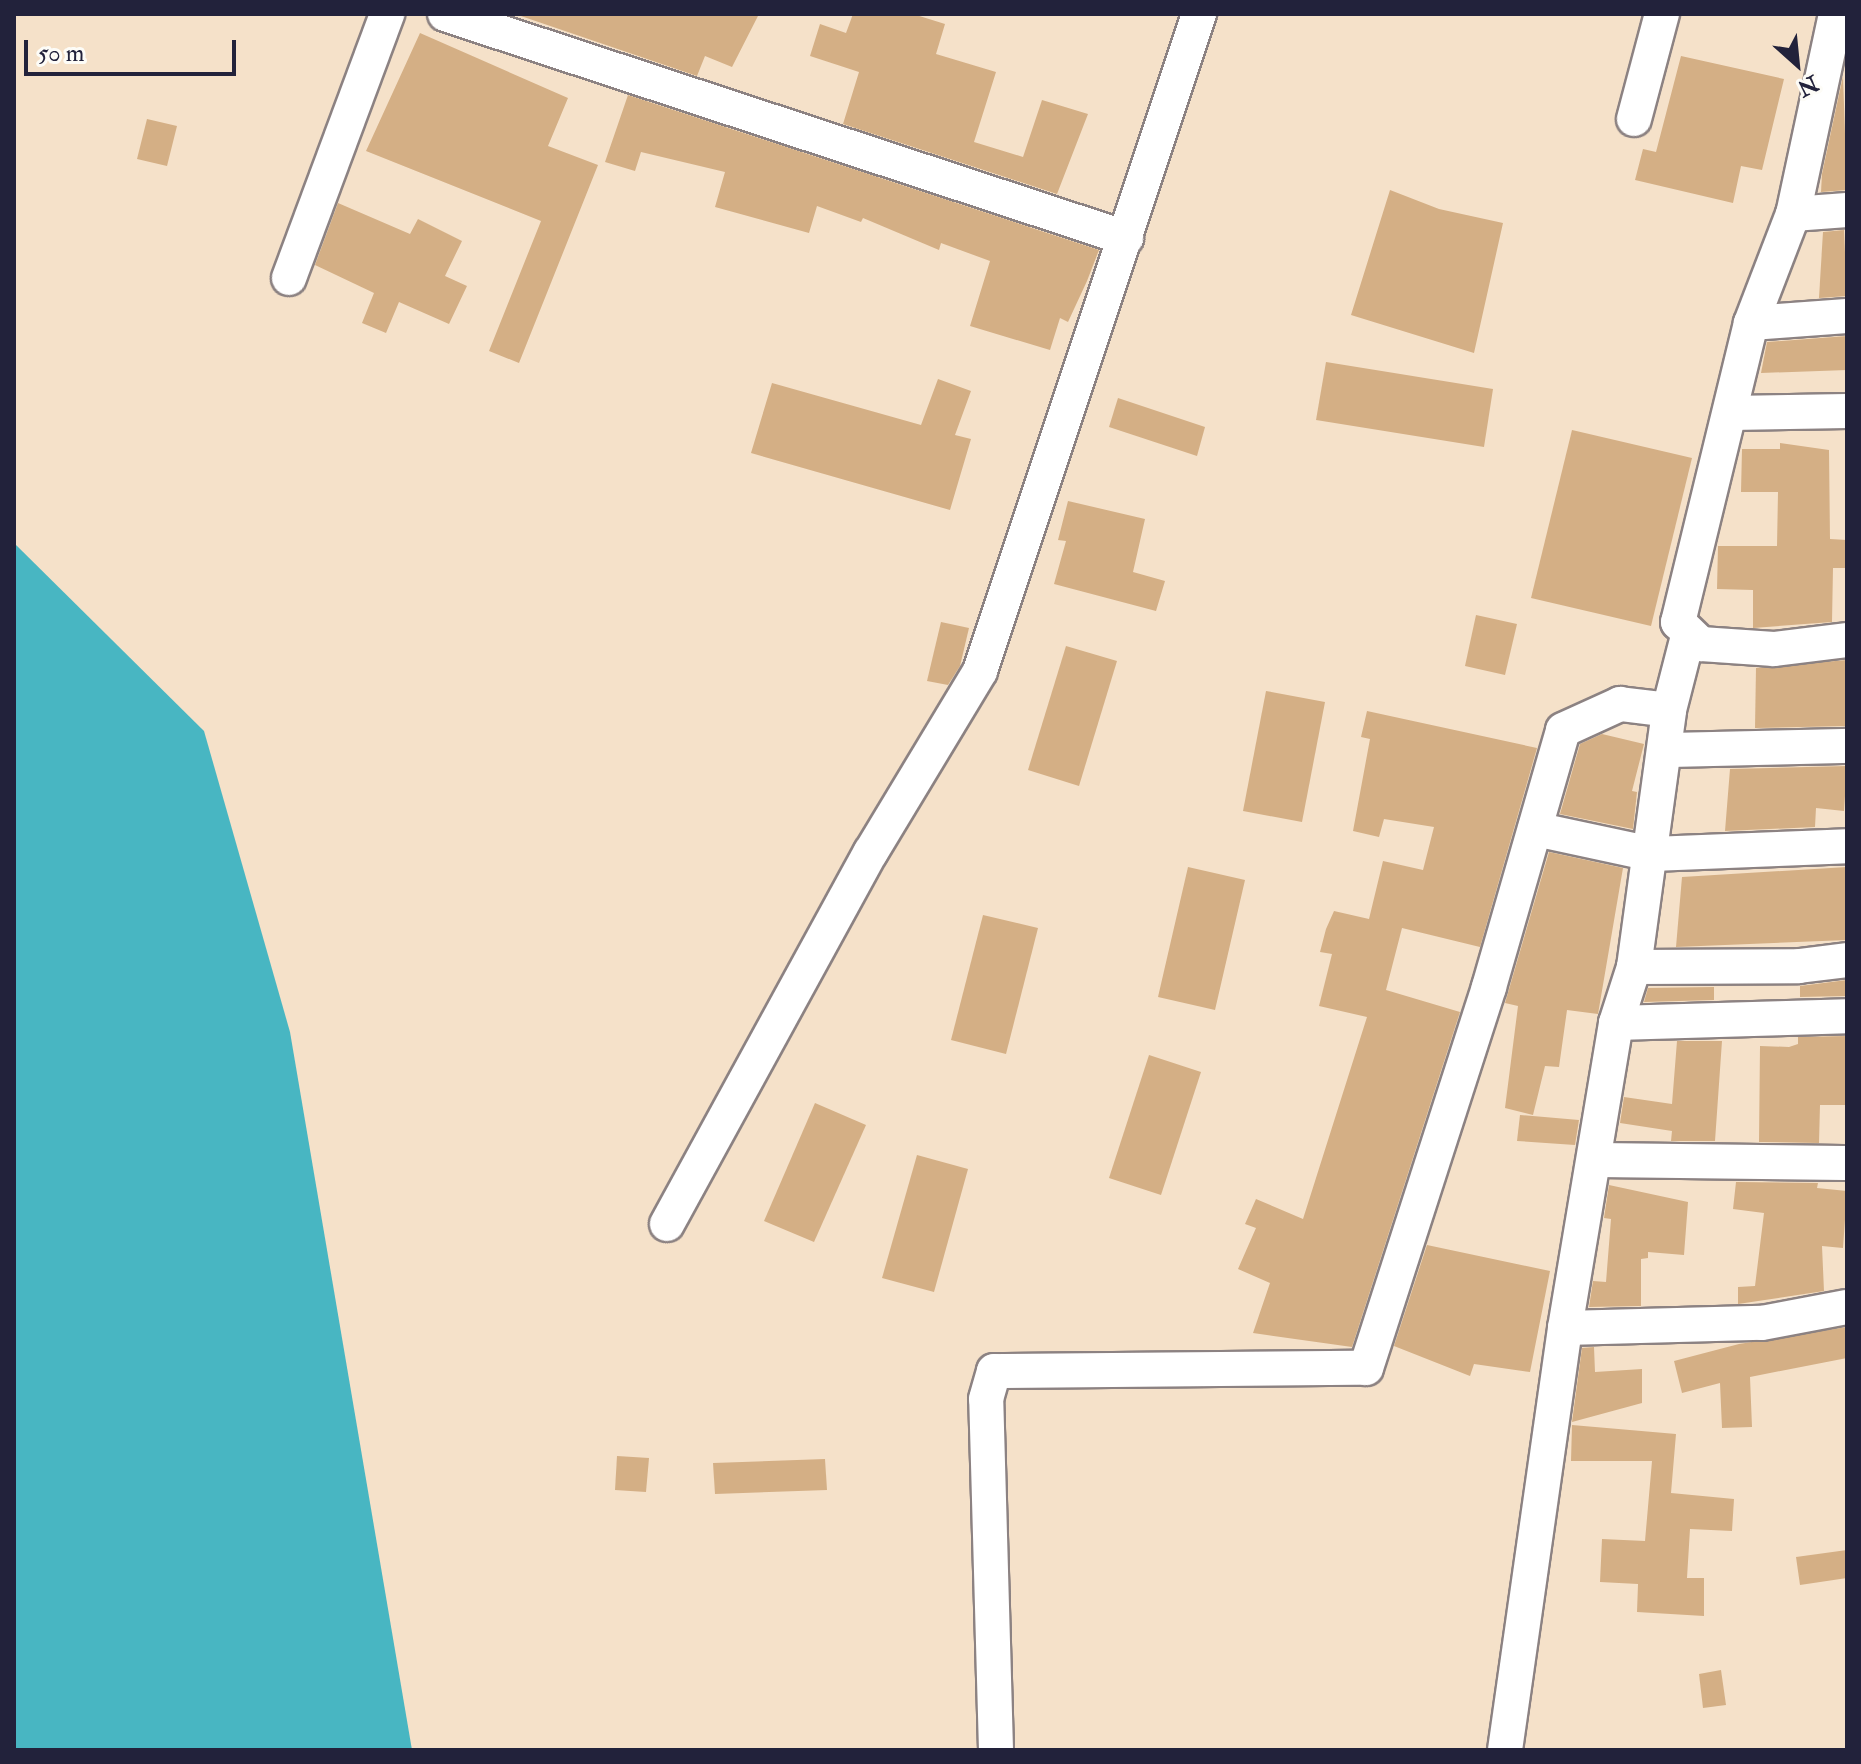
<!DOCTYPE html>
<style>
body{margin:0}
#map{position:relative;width:1861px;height:1764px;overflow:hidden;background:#f5e1c9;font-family:"IM FELL Double Pica",serif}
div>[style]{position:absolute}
.water>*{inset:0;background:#48b6c2}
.building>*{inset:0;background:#d4af85}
.roads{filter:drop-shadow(2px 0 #8c8282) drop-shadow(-2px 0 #8c8282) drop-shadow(0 2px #8c8282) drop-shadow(0 -2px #8c8282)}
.minor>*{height:34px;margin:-17px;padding:0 17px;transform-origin:17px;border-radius:17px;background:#fff}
span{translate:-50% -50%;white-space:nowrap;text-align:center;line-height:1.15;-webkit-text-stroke:7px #fdfcf7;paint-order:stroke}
.frame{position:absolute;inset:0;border:16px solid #22223b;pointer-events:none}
.north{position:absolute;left:1757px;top:24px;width:80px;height:80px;-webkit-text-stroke:6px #fdfcf7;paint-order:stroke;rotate:153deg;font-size:22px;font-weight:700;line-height:32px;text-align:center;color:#22223b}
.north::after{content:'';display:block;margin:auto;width:28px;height:36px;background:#22223b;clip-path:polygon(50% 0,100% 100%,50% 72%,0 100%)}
.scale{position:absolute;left:24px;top:40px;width:212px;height:36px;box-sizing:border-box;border:4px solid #22223b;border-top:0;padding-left:10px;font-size:24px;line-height:28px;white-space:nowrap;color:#22223b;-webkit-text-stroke:6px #fdfcf7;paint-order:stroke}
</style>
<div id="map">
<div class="water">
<i style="clip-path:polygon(14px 543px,204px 731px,290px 1032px,412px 1750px,14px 1750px)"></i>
</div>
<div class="building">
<i style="clip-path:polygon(515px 14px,759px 14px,732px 67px,705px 56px,697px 76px)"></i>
<i style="clip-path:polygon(853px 14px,913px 14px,945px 24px,936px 54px,996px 72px,974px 142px,1023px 157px,1042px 100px,1088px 114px,1057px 194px,843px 124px,859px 72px,810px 56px,820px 24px,846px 33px)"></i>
<i style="clip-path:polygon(420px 33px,568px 98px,548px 146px,598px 165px,519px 363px,489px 351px,541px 221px,366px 151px)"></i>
<i style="clip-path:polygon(1681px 56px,1784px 79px,1762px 170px,1741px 166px,1733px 203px,1635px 180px,1643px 149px,1656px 152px)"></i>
<i style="clip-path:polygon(1843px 76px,1847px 190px,1821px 192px,1822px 174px)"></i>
<i style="clip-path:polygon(628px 95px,1099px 250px,1087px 281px,1068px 322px,1060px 318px,1050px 350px,970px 326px,990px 261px,941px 243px,939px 250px,863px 218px,861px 222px,817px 206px,809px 233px,715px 207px,725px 172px,641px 152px,635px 171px,605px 162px)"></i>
<i style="clip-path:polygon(147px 119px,177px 126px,167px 166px,137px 159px)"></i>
<i style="clip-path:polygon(1390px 190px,1439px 209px,1503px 223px,1474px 353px,1351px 315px)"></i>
<i style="clip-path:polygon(338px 203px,410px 234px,418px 219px,462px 241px,445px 276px,467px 286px,449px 324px,399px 302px,386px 333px,362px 323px,374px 293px,315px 265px)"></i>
<i style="clip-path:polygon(1844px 230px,1847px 296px,1819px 298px,1823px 232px)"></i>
<i style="clip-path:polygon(1847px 336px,1847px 370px,1761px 373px,1767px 342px)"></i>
<i style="clip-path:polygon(1326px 362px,1493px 389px,1484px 447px,1316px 420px)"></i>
<i style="clip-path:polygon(938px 379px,971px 391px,955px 435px,971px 439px,950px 510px,751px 453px,772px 383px,921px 425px)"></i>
<i style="clip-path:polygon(1118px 398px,1205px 427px,1197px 456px,1109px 427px)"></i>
<i style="clip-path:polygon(1572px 430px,1692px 458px,1651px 626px,1531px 598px)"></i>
<i style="clip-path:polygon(1780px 443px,1829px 450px,1830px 539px,1847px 540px,1847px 568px,1833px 568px,1832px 622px,1753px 628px,1753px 590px,1717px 589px,1718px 546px,1777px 546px,1778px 492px,1741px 492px,1742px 449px,1780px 449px)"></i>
<i style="clip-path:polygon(1068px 501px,1145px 519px,1133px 572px,1165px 581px,1156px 611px,1054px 584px,1066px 541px,1058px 540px)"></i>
<i style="clip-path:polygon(1476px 615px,1517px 624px,1505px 675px,1465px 666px)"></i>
<i style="clip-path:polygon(941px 622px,969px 628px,960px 666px,948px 685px,927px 681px)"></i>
<i style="clip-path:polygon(1066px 646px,1117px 661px,1079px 786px,1028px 770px)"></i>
<i style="clip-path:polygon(1847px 660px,1847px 726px,1755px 728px,1756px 668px)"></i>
<i style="clip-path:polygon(1266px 691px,1325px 702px,1302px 822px,1243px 811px)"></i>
<i style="clip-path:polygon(1367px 711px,1537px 748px,1480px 947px,1402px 928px,1386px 990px,1460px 1012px,1352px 1347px,1253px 1333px,1270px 1283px,1238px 1269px,1256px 1228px,1245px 1224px,1256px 1199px,1303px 1219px,1367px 1017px,1319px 1006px,1332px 954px,1320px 952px,1326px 929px,1334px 911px,1369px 919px,1383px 861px,1423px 870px,1434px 827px,1384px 819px,1379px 837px,1353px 831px,1370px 739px,1361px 737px)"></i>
<i style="clip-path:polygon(1602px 734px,1644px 744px,1632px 791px,1637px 792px,1633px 829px,1560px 814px,1580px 744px)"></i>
<i style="clip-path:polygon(1847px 766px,1844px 811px,1816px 808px,1815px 827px,1725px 831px,1730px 769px)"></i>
<i style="clip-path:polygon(1549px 852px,1623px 868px,1598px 1014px,1567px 1010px,1559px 1067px,1545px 1066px,1533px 1115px,1505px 1108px,1518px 1006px,1505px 1003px)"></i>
<i style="clip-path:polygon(1188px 867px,1245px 880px,1215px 1010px,1158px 997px)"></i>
<i style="clip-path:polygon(1847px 867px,1847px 940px,1676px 947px,1682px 877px)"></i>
<i style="clip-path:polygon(983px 915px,1038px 928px,1006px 1054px,951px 1040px)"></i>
<i style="clip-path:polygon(1847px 980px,1847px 996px,1800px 997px,1800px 986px)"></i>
<i style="clip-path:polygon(1714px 987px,1714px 1000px,1644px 1002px,1648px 988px)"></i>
<i style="clip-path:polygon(1847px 1036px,1847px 1105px,1820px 1105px,1819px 1143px,1759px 1142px,1760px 1046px,1789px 1047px,1798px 1044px,1798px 1037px)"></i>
<i style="clip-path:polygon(1677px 1041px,1722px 1041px,1715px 1141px,1671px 1141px,1672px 1131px,1620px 1123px,1624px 1097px,1672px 1104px)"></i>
<i style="clip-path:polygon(1149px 1055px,1201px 1072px,1161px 1195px,1109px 1178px)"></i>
<i style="clip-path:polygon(815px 1103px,866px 1125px,814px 1242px,764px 1221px)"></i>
<i style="clip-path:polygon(1520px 1115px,1579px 1120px,1575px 1145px,1517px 1141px)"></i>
<i style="clip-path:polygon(917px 1155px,968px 1169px,934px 1292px,882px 1278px)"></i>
<i style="clip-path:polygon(1736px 1182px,1818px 1183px,1817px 1188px,1847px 1191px,1843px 1248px,1822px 1246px,1824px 1291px,1738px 1304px,1738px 1287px,1755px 1286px,1764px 1213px,1733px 1209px)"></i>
<i style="clip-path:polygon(1609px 1185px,1688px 1202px,1684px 1255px,1648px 1252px,1648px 1258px,1641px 1259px,1641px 1306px,1589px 1307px,1593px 1281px,1606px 1282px,1611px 1219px,1604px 1218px)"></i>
<i style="clip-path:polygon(1427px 1245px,1550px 1271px,1530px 1372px,1474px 1364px,1470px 1376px,1394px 1346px)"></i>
<i style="clip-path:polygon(1847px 1327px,1847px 1358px,1750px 1377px,1752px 1427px,1722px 1428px,1720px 1383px,1682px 1393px,1674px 1361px,1739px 1344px)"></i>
<i style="clip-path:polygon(1594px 1347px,1595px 1372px,1642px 1369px,1642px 1403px,1572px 1422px,1582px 1348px)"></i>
<i style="clip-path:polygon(1572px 1425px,1676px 1434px,1671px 1493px,1734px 1499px,1732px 1531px,1690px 1529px,1687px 1578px,1704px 1578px,1704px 1616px,1637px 1612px,1638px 1584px,1600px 1582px,1602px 1539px,1645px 1541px,1652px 1461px,1571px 1461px)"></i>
<i style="clip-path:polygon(617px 1456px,649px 1458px,646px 1492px,615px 1490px)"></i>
<i style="clip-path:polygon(825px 1459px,827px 1490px,715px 1494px,713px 1463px)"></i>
<i style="clip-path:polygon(1847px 1550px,1847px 1578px,1800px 1585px,1796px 1557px)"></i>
<i style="clip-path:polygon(1721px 1670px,1726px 1705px,1703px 1708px,1699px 1674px)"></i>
</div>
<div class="roads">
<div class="minor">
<i style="left:445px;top:14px;width:717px;rotate:18.21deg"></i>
<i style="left:1836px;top:14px;width:205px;rotate:102.1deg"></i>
<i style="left:1793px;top:214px;width:54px;rotate:-4.2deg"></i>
<i style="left:1634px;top:119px;width:109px;rotate:-75.1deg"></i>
<i style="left:1793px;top:214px;width:117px;rotate:111.1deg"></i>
<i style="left:1751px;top:323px;width:308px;rotate:103.7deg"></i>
<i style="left:1678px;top:622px;width:32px;rotate:44deg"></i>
<i style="left:1701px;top:644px;width:73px;rotate:3.9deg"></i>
<i style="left:1774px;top:649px;width:74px;rotate:-7deg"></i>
<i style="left:289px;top:278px;width:282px;rotate:-69.6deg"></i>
<i style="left:1751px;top:323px;width:96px;rotate:-4.2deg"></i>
<i style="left:1731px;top:413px;width:116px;rotate:-1deg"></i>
<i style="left:1665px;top:750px;width:182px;rotate:-1.3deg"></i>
<i style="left:1535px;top:829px;width:120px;rotate:12.1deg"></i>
<i style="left:1652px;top:854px;width:195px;rotate:-2.3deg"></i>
<i style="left:1634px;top:967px;width:165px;rotate:-0.3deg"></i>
<i style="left:1799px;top:966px;width:48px;rotate:-7.1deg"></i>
<i style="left:1616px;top:1023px;width:231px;rotate:-1.7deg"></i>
<i style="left:1595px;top:1160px;width:252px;rotate:0.7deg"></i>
<i style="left:667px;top:1224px;width:424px;rotate:-61.3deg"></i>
<i style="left:871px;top:852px;width:211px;rotate:-58.9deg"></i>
<i style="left:980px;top:671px;width:693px;rotate:-71.57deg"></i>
<i style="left:1565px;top:1328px;width:197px;rotate:-1.5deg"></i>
<i style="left:1762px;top:1323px;width:86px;rotate:-10.7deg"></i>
<i style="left:996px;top:1750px;width:351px;rotate:-91.6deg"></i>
<i style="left:986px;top:1399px;width:29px;rotate:-74deg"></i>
<i style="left:994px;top:1371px;width:372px;rotate:-0.5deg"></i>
<i style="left:1366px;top:1368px;width:400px;rotate:-72.1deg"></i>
<i style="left:1489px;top:987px;width:267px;rotate:-73.9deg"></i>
<i style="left:1563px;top:730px;width:63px;rotate:-24.5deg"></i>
<i style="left:1620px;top:704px;width:49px;rotate:7deg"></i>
<i style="left:1505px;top:1750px;width:426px;rotate:-81.9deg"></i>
<i style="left:1565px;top:1328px;width:309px;rotate:-80.5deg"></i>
<i style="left:1616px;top:1023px;width:59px;rotate:-72.2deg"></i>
<i style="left:1634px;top:967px;width:259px;rotate:-82.2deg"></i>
<i style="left:1669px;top:710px;width:76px;rotate:-75.6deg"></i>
</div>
</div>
<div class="frame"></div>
<div class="north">N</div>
<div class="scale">50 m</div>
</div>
